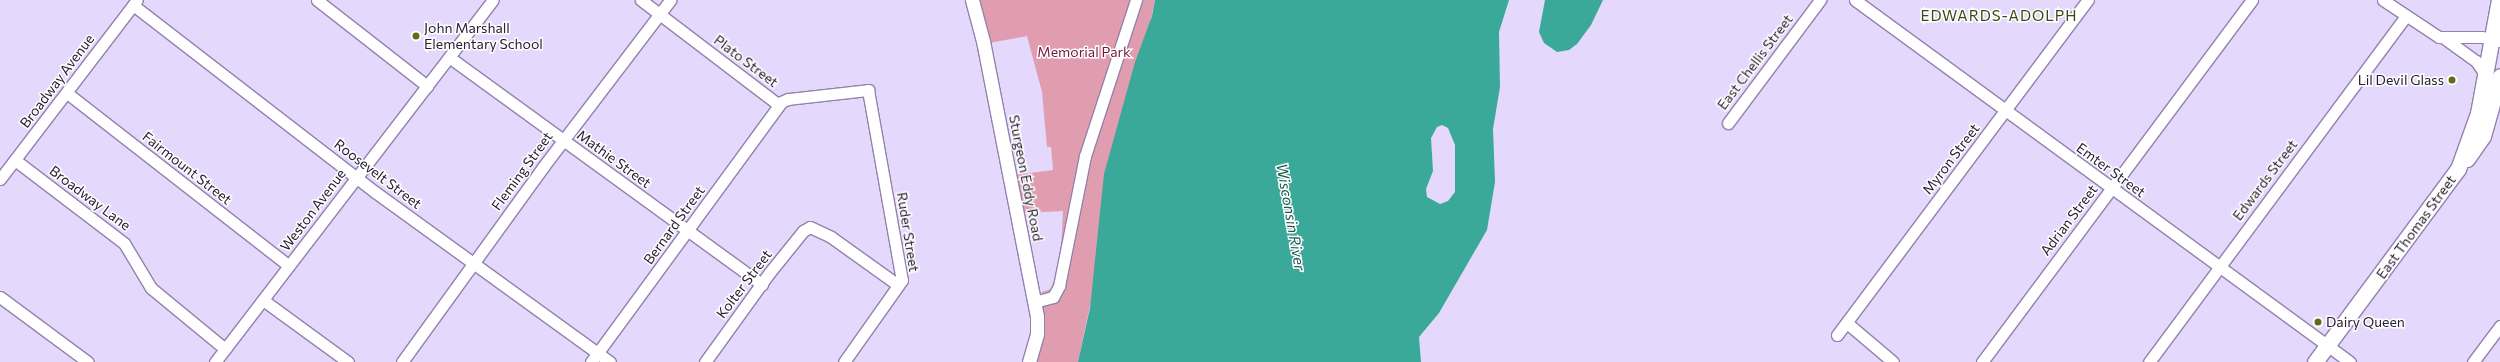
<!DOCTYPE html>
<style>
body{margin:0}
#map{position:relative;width:2500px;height:362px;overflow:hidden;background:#e5d8fd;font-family:Commissioner,sans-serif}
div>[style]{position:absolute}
.green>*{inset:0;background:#e09daf}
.water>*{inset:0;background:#3ba999}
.roads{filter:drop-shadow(1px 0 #9282ac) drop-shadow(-1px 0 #9282ac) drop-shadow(0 1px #9282ac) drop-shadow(0 -1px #9282ac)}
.minor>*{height:11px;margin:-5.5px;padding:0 5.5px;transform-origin:5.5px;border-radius:5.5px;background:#fff}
.tertiary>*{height:13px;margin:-6.5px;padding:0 6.5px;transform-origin:6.5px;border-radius:6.5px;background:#fff}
.secondary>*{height:15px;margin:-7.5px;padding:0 7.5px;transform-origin:7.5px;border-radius:7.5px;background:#fff}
.dots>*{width:11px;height:11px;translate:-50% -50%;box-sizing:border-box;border:2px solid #fff;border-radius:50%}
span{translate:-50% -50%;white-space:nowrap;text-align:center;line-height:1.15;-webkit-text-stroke:3px #fff;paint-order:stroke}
.poi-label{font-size:14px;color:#272031}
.left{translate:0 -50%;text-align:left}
.right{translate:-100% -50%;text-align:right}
.park-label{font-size:14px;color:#72193c}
.street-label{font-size:14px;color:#272031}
.neighbourhood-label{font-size:15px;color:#3b4810;letter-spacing:1px}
.water-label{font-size:15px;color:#1f5b51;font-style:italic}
</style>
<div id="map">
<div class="green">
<i style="clip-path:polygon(978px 0,1155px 0,1078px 362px,1035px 362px,1042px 325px,1042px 292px,1051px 289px,1057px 272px,1061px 251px,1063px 211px,1022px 213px,1015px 175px,1053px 170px,1051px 147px,1047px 147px,1042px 92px,1027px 36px,989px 43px)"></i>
</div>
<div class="water">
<i style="clip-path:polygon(evenodd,1155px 0,1509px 0,1499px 32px,1500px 87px,1493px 129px,1495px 182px,1487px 230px,1439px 313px,1419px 337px,1421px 362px,1078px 362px,1090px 308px,1104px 174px,1135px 62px,1152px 16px,1155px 0,1442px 125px,1448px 128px,1455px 145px,1455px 192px,1448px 201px,1440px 204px,1427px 197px,1426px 189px,1433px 171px,1431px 138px,1437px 127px,1442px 125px)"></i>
<i style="clip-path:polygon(1545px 0,1603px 0,1591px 25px,1577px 44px,1569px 50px,1557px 52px,1544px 43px,1539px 32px)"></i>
</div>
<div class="roads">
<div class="minor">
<i style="left:317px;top:0;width:140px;rotate:38deg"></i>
<i style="left:641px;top:0;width:173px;rotate:37.3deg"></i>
<i style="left:1855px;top:0;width:613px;rotate:36.18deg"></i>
<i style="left:2383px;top:0;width:67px;rotate:33.5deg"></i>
<i style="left:2439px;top:37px;width:43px"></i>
<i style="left:2482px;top:37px;width:18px;rotate:13deg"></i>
<i style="left:133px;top:5px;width:306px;rotate:37.7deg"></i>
<i style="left:375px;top:192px;width:290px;rotate:35.9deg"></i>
<i style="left:2444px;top:38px;width:39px;rotate:36deg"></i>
<i style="left:2476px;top:61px;width:18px;rotate:56deg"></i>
<i style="left:449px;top:57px;width:387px;rotate:36deg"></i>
<i style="left:67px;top:93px;width:281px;rotate:37.9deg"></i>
<i style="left:1728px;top:123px;width:154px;rotate:-53.2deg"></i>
<i style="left:15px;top:160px;width:137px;rotate:37.3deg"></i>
<i style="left:124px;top:243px;width:52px;rotate:59deg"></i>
<i style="left:151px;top:288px;width:96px;rotate:39.5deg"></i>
<i style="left:0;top:179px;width:225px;rotate:-52.6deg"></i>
<i style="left:0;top:297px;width:109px;rotate:36.5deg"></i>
<i style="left:263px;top:300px;width:105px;rotate:36.1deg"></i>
<i style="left:1034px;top:302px;width:20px;rotate:-15deg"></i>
<i style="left:1053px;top:297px;width:13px;rotate:-61deg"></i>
<i style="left:1059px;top:286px;width:133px;rotate:-78.7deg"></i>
<i style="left:1085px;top:156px;width:164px;rotate:-71.9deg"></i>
<i style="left:1847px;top:323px;width:60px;rotate:40.3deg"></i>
<i style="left:1837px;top:335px;width:419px;rotate:-53.2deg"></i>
<i style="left:215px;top:362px;width:456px;rotate:-52.5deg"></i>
<i style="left:402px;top:362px;width:241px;rotate:-54.1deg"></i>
<i style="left:543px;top:167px;width:210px;rotate:-52.7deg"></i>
<i style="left:591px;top:362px;width:322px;rotate:-53.8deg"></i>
<i style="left:781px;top:102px;width:8px;rotate:-23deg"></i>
<i style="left:788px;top:99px;width:81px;rotate:-6.4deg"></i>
<i style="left:868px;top:90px;width:193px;rotate:79.9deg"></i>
<i style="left:902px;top:280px;width:100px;rotate:125.3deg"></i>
<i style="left:705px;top:362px;width:111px;rotate:-54.2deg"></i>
<i style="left:770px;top:272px;width:53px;rotate:-51.2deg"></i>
<i style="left:803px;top:231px;width:8px;rotate:-30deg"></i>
<i style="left:810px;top:227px;width:23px;rotate:25deg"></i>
<i style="left:831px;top:237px;width:82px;rotate:35.6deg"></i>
<i style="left:1982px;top:362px;width:452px;rotate:-53.3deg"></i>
<i style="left:2149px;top:362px;width:431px;rotate:-53.4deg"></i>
<i style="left:2473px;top:362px;width:45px;rotate:-53.1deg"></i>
</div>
<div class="tertiary">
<i style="left:972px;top:0;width:42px;rotate:75deg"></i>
<i style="left:983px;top:41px;width:281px;rotate:78.9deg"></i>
<i style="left:1037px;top:317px;width:17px;rotate:90deg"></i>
<i style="left:1037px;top:334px;width:29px;rotate:106deg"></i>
</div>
<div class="secondary">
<i style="left:2467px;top:159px;width:28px;rotate:-55deg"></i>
<i style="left:2483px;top:136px;width:62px;rotate:-74.2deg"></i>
<i style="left:2315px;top:362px;width:240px;rotate:-53.5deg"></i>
<i style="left:2458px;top:169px;width:59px;rotate:-70.3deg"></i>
<i style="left:2478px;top:113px;width:115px;rotate:-79.5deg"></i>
</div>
</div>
<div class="dots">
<i style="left:416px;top:36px;background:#5c6e1c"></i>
<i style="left:2452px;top:80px;background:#5c6e1c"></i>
<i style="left:2318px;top:322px;background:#5c6e1c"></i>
</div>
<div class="poi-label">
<span class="left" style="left:424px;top:36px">John Marshall<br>Elementary School</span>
<span class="right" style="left:2444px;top:80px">Lil Devil Glass</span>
<span class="left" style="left:2326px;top:322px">Dairy Queen</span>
</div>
<div class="park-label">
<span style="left:1084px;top:52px">Memorial Park</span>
</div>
<div class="street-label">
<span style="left:746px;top:61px;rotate:37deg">Plato Street</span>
<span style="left:1755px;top:62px;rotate:-53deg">East Chellis Street</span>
<span style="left:57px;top:81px;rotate:-53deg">Broadway Avenue</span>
<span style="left:614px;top:159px;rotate:36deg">Mathie Street</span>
<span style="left:1951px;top:159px;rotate:-53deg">Myron Street</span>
<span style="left:187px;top:168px;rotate:38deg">Fairmount Street</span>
<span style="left:2111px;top:170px;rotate:36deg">Emter Street</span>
<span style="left:522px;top:171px;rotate:-54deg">Fleming Street</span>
<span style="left:378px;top:174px;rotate:37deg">Roosevelt Street</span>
<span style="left:1026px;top:178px;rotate:79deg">Sturgeon Eddy Road</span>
<span style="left:2265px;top:180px;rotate:-53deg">Edwards Street</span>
<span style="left:90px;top:198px;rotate:37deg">Broadway Lane</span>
<span style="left:313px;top:210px;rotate:-53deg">Weston Avenue</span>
<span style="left:2069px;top:220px;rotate:-53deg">Adrian Street</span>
<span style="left:674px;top:225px;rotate:-54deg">Bernard Street</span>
<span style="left:2416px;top:227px;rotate:-54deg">East Thomas Street</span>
<span style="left:908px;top:232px;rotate:81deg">Ruder Street</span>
<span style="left:744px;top:284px;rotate:-53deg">Kolter Street</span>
</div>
<div class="neighbourhood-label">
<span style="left:1999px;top:16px">EDWARDS-ADOLPH</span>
</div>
<div class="water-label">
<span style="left:1291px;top:217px;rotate:80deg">Wisconsin River</span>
</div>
</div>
